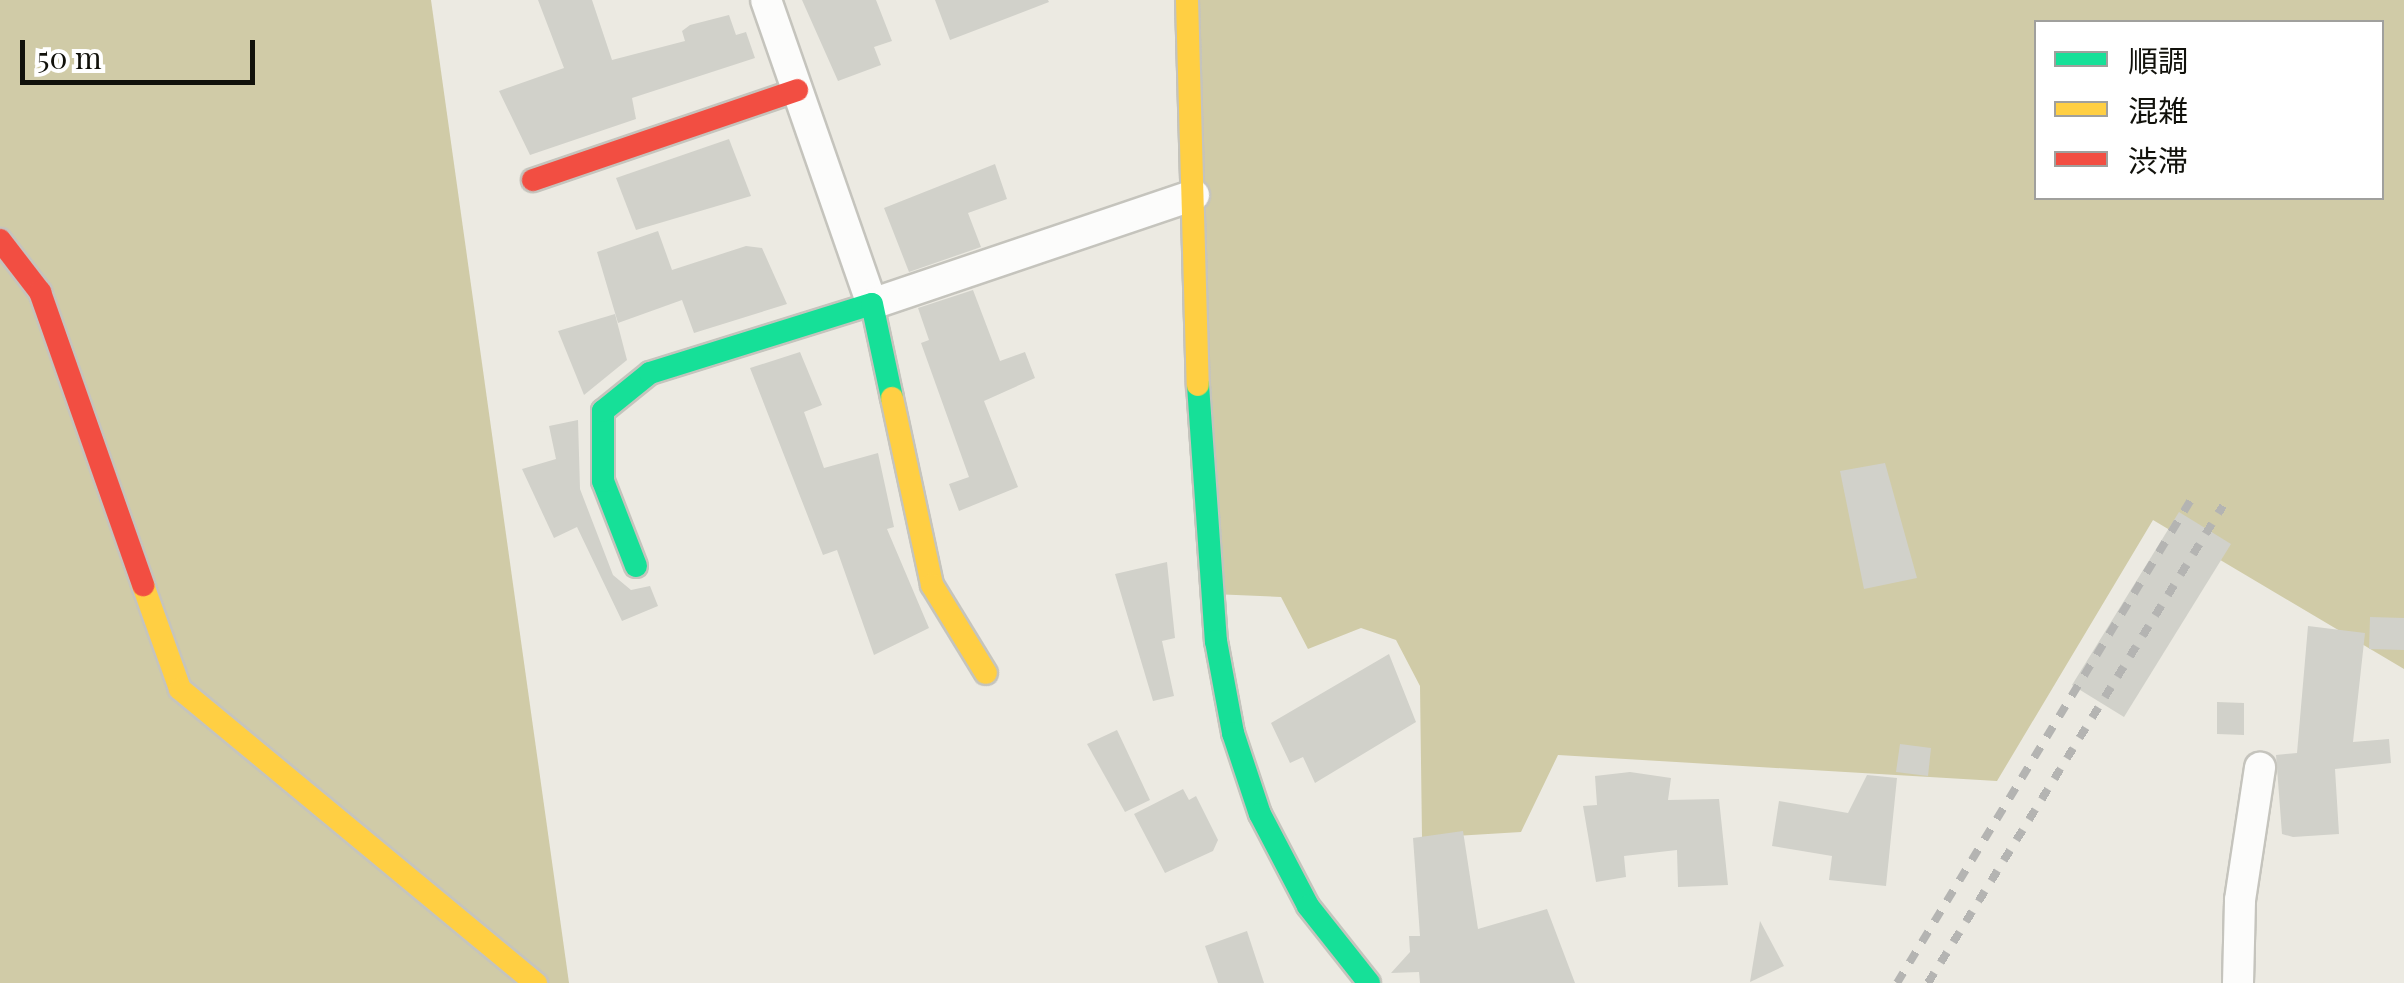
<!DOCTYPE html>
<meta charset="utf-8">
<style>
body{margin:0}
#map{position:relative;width:2404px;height:983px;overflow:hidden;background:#eceae2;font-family:"Playfair Display","Noto Sans JP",serif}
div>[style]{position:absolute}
.forest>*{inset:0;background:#d0cba7}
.building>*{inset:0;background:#d1d1ca}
.roads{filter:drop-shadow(2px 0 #c5c4bd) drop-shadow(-2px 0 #c5c4bd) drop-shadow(0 2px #c5c4bd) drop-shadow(0 -2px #c5c4bd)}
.street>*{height:30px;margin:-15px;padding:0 15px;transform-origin:15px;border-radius:15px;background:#fcfcfb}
.fast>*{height:22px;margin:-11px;padding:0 11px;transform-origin:11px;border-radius:11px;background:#16e098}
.slow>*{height:22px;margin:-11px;padding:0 11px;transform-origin:11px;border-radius:11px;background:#ffcf43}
.jam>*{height:22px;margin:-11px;padding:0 11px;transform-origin:11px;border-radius:11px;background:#f24e42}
.rail>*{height:8px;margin-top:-4px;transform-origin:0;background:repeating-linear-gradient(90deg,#b4b4b2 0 12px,transparent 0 24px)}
span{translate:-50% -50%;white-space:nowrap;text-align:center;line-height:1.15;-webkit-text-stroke:10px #fff;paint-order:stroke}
.legend{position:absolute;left:2034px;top:20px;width:350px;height:180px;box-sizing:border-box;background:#fff;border:2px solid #a0a09d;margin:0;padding:12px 18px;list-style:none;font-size:30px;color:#11110b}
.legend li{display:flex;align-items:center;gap:20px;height:50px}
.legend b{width:50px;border:2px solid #a0a09d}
.scale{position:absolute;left:20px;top:40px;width:235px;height:45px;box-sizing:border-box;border:5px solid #11110b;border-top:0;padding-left:12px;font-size:30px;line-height:35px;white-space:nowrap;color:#11110b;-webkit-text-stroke:8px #fff;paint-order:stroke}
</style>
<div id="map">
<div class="forest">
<i style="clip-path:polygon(0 0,431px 0,569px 983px,0 983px)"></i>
<i style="clip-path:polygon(evenodd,1187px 0,2404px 0,2404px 669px,2153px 520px,1997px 781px,1558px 755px,1521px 832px,1422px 838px,1420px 686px,1396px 640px,1361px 628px,1308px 649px,1281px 597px,1212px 594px,1187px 0,2036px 22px,2382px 22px,2382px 198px,2036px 198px,2036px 22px)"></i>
</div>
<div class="building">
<i style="clip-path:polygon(538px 0,592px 0,612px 60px,685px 41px,682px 31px,690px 25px,729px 15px,736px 35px,746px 32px,755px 58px,632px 98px,636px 119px,530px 155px,499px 91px,564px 68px)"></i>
<i style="clip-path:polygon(802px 0,876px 0,892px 41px,874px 47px,881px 65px,838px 81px)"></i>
<i style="clip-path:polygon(935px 0,1048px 0,1049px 2px,950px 40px)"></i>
<i style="clip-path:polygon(729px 139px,751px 196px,636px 230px,616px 178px)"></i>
<i style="clip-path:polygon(995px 164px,1007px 199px,968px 213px,981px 247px,909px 272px,884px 208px)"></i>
<i style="clip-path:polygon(658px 231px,672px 270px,746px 246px,762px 248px,787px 304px,694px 333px,682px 300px,618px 323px,597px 252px)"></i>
<i style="clip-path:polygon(973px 290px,1000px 361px,1025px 352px,1035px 378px,984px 401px,1018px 487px,959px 511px,949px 484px,969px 477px,921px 343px,929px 340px,918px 308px)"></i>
<i style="clip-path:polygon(615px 314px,627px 360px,584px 395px,558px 331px)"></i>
<i style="clip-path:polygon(800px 352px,822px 405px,804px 412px,824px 468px,878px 453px,894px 527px,887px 529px,929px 628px,874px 655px,837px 550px,823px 555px,750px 368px)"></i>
<i style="clip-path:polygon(578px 420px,580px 489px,613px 575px,631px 590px,650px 586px,658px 606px,622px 621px,577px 527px,554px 538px,522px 469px,556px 459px,549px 426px)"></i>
<i style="clip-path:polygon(1885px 463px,1917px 578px,1864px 589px,1840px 471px)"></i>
<i style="clip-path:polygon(2179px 512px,2231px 544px,2124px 717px,2072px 685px)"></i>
<i style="clip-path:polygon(1167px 562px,1175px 638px,1162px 641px,1174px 696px,1153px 701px,1115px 574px)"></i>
<i style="clip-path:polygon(2370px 617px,2404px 618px,2404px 650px,2369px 649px)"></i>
<i style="clip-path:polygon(2308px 626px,2365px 633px,2353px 742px,2389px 739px,2391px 763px,2335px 769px,2339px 834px,2293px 837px,2282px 834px,2276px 755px,2297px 753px)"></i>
<i style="clip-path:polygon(1389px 654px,1416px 722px,1315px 783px,1303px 757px,1290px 763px,1271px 723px)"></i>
<i style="clip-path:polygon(2217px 702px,2244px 703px,2244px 735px,2217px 734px)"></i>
<i style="clip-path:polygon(1117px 730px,1150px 800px,1125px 812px,1087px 744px)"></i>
<i style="clip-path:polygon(1900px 744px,1931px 748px,1928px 776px,1896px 772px)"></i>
<i style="clip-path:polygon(1630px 772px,1671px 778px,1668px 800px,1719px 799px,1728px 885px,1678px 887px,1677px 850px,1624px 856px,1626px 877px,1596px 882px,1583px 806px,1597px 805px,1595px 776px)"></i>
<i style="clip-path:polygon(1867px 775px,1897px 778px,1886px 886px,1829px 880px,1832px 856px,1772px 846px,1779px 801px,1848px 813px)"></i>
<i style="clip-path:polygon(1183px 789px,1189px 800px,1196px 796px,1218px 840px,1213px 851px,1165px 873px,1134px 814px)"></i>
<i style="clip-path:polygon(1463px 831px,1478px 929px,1547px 909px,1575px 983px,1420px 983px,1419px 972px,1391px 973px,1410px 952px,1409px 936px,1420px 936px,1413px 838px)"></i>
<i style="clip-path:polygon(1760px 921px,1784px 966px,1750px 982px)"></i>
<i style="clip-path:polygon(1247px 931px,1264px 983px,1218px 983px,1205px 946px)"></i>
</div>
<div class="roads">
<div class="street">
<i style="left:766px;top:0;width:322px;rotate:70.8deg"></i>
<i style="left:872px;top:304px;width:340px;rotate:-18.7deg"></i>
<i style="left:2238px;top:983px;width:83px;rotate:-88.6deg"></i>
<i style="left:2240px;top:900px;width:134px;rotate:-81.4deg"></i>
</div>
<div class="fast">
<i style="left:1198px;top:385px;width:257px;rotate:86deg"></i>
<i style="left:1216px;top:641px;width:94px;rotate:79.5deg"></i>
<i style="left:1233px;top:733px;width:85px;rotate:71.6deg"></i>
<i style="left:1260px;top:814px;width:104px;rotate:62.4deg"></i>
<i style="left:1308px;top:906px;width:98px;rotate:51.6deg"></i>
<i style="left:636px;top:566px;width:91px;rotate:-111.2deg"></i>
<i style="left:603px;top:481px;width:70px;rotate:-90deg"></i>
<i style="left:603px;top:411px;width:60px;rotate:-39deg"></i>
<i style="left:650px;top:373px;width:232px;rotate:-17.3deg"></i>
<i style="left:872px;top:304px;width:96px;rotate:78deg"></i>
</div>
<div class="slow">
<i style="left:1187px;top:0;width:385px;rotate:88.4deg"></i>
<i style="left:892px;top:398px;width:191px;rotate:77.9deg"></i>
<i style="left:932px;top:585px;width:103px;rotate:58.5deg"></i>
<i style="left:143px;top:585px;width:110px;rotate:70.4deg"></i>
<i style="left:180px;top:689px;width:462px;rotate:39.6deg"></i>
</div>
<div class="jam">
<i style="left:533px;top:180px;width:279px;rotate:-18.8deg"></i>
<i style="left:0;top:240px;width:66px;rotate:52.4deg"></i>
<i style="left:40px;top:292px;width:311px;rotate:70.6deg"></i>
</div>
</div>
<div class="rail">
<i style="left:1897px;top:983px;width:574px;rotate:-58.69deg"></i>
<i style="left:1928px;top:983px;width:561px;rotate:-58.27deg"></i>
</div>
<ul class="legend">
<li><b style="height:12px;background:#16e098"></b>順調</li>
<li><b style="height:12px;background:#ffcf43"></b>混雑</li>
<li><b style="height:12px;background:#f24e42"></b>渋滞</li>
</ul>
<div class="scale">50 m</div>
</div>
